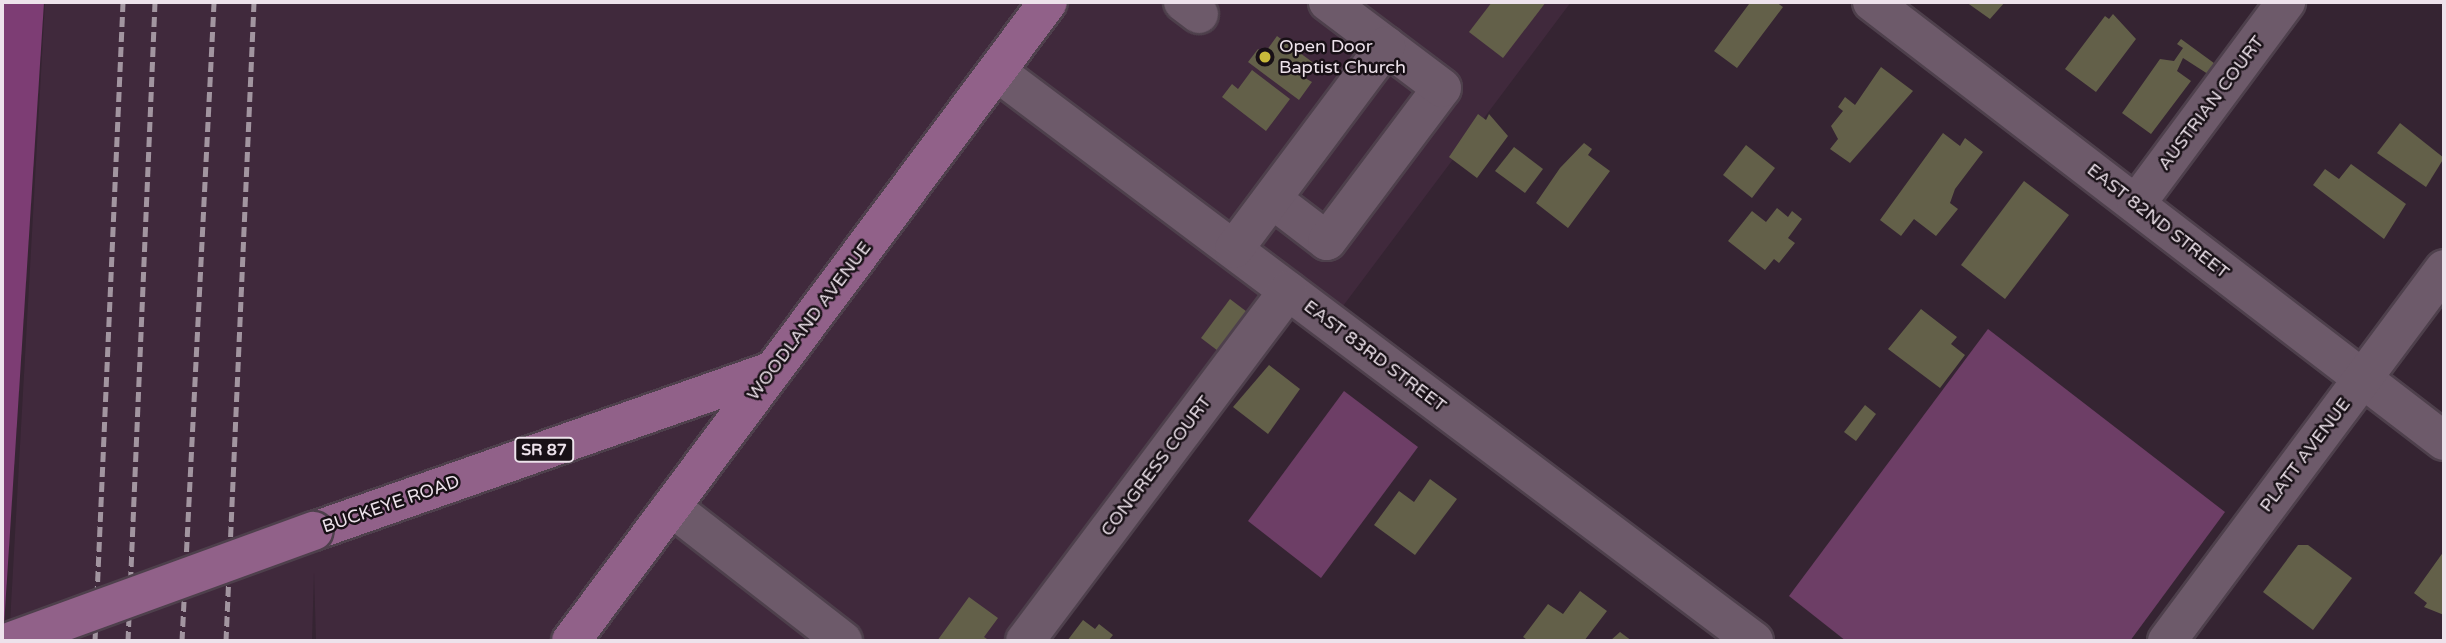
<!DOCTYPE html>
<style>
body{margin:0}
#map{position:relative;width:2446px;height:643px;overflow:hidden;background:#352432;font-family:"Varela Round",sans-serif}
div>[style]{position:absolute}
.built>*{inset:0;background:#40293c}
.green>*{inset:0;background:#6d3e66}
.forest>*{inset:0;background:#7d3d74}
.building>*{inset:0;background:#636049}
.roads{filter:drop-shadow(2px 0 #4e404c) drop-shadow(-2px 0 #4e404c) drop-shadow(0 2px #4e404c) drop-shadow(0 -2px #4e404c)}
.minor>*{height:38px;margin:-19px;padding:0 19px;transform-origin:19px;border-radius:19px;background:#6d5a6a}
.major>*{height:38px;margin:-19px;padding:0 19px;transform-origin:19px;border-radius:19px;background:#916189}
.rail>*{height:5px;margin-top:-2.5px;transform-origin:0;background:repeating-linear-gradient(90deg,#a295a0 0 10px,transparent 0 15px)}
.bridges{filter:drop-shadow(2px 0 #4e404c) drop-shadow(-2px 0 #4e404c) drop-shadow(0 2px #4e404c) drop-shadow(0 -2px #4e404c)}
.major-bridge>*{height:38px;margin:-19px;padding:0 19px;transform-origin:19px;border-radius:19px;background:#916189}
.dots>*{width:19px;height:19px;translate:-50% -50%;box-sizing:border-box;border:4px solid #181016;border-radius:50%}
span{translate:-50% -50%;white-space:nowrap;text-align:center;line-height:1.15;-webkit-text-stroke:5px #181016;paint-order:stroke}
.shield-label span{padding:2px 5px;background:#181016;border:2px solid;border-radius:5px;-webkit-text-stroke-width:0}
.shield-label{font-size:16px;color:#ede2eb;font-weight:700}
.poi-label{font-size:18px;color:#ede2eb}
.left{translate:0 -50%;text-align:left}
.street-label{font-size:18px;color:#ede2eb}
.frame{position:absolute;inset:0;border:4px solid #ede2eb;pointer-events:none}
</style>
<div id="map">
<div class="built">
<i style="clip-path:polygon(45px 2px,1571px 2px,1331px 322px,1289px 291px,1025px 641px,316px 641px,314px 572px,312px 641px,9px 641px)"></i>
</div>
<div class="green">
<i style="clip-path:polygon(1988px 329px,2225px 512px,2130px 641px,1846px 641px,1789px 596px)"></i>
<i style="clip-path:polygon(1344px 391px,1418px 447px,1321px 578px,1248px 521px)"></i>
</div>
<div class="forest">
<i style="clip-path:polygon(2px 2px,44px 2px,3px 641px,2px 641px)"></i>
</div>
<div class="building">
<i style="clip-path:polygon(1492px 2px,1546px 2px,1503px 58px,1469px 32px)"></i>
<i style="clip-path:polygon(1746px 2px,1776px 2px,1783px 7px,1737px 68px,1714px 51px,1749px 4px)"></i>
<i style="clip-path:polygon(1966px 2px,2005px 2px,1990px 19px)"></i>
<i style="clip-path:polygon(2113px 14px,2136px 39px,2096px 92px,2065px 69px,2105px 16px,2109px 19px)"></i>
<i style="clip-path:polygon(1277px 36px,1315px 64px,1305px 78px,1312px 82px,1299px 100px,1248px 62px,1258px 49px,1264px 54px)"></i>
<i style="clip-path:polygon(2181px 39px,2218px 66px,2211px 76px,2183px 58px,2177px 71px,2191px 81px,2151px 134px,2122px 113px,2160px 59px,2174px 61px,2183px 48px,2177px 44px)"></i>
<i style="clip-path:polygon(1881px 67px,1913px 91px,1850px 163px,1830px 149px,1838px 139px,1831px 126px,1843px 111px,1838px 107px,1845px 97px,1855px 105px)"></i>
<i style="clip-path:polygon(1252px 70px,1290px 99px,1266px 131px,1222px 97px,1232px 84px,1238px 89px)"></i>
<i style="clip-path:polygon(1478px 114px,1486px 120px,1489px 114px,1508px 136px,1477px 178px,1449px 157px)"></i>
<i style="clip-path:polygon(2400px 123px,2444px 158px,2426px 187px,2377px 153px)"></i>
<i style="clip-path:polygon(1943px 133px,1960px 146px,1965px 138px,1983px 152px,1955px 189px,1950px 203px,1958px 209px,1936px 236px,1914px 219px,1901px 236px,1880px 220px)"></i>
<i style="clip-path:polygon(1584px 143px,1592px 149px,1588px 155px,1610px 171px,1568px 228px,1536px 203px,1560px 168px)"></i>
<i style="clip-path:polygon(1746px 145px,1775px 168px,1752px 198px,1723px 175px)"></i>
<i style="clip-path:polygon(1514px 147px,1543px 169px,1525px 193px,1495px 171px)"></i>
<i style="clip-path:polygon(2351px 164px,2406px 204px,2384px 239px,2313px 185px,2325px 169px,2339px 179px)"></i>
<i style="clip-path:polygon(2024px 181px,2069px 215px,2005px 299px,1961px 265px)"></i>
<i style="clip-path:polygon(1777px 208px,1788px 217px,1792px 211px,1802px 219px,1788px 238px,1795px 243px,1779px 263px,1774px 259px,1765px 270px,1728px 241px,1752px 211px,1766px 222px)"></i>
<i style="clip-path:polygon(1230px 299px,1255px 318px,1226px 357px,1201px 338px)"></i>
<i style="clip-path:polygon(1921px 309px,1957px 337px,1951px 344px,1965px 355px,1940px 388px,1888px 349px)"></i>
<i style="clip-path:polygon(1269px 365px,1300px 389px,1268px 434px,1233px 407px)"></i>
<i style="clip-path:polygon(1865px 405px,1876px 414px,1856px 441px,1844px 432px)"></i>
<i style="clip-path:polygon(1430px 479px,1457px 499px,1415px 555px,1374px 525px,1399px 491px,1414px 502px)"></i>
<i style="clip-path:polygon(2298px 545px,2308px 545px,2352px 578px,2313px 630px,2263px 592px)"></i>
<i style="clip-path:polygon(2444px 551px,2444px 615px,2424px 607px,2427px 603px,2414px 593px)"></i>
<i style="clip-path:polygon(1580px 591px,1607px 611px,1584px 641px,1529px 641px,1523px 637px,1548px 604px,1563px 614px)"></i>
<i style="clip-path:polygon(969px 597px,998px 618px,984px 637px,990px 641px,937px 641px)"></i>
<i style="clip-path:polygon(1083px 620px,1095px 629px,1099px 624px,1113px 635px,1108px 641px,1067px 641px)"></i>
<i style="clip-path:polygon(1620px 632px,1632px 641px,1610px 641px)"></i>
</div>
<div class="roads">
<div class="minor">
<i style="left:1183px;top:2px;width:20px;rotate:37deg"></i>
<i style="left:1872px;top:2px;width:721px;rotate:37.51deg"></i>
<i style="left:997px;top:72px;width:947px;rotate:36.93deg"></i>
<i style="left:1272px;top:199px;width:69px;rotate:37.4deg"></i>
<i style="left:1327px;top:241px;width:191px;rotate:-53.1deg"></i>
<i style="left:1442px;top:88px;width:143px;rotate:-143deg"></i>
<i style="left:2136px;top:204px;width:252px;rotate:-53.4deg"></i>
<i style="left:1234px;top:249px;width:254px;rotate:-53.2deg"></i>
<i style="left:671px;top:507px;width:218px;rotate:37.9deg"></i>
<i style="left:1025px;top:641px;width:438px;rotate:-53.1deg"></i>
<i style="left:2167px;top:641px;width:464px;rotate:-53.3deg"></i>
</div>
<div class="major">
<i style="left:314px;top:531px;width:486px;rotate:-19.3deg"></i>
<i style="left:571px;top:641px;width:797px;rotate:-53.26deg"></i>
</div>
</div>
<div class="rail">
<i style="left:95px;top:641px;width:640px;rotate:-87.49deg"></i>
<i style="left:128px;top:641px;width:640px;rotate:-87.58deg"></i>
<i style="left:182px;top:641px;width:640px;rotate:-87.13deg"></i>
<i style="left:226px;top:641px;width:640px;rotate:-87.49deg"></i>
</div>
<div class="bridges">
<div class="major-bridge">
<i style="left:11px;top:641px;width:322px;rotate:-20deg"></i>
</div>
</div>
<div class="dots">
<i style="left:1265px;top:57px;background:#c9ba3a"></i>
</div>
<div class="shield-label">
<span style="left:544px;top:450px">SR 87</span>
</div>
<div class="poi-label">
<span class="left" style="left:1279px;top:57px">Open Door<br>Baptist Church</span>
</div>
<div class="street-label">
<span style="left:2211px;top:103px;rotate:-53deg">AUSTRIAN COURT</span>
<span style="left:2158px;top:221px;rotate:38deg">EAST 82ND STREET</span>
<span style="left:809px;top:321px;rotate:-53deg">WOODLAND AVENUE</span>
<span style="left:1375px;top:356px;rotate:37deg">EAST 83RD STREET</span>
<span style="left:2305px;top:455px;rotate:-53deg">PLATT AVENUE</span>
<span style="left:1156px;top:466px;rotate:-53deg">CONGRESS COURT</span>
<span style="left:391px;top:504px;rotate:-19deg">BUCKEYE ROAD</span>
</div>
<div class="frame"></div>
</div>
